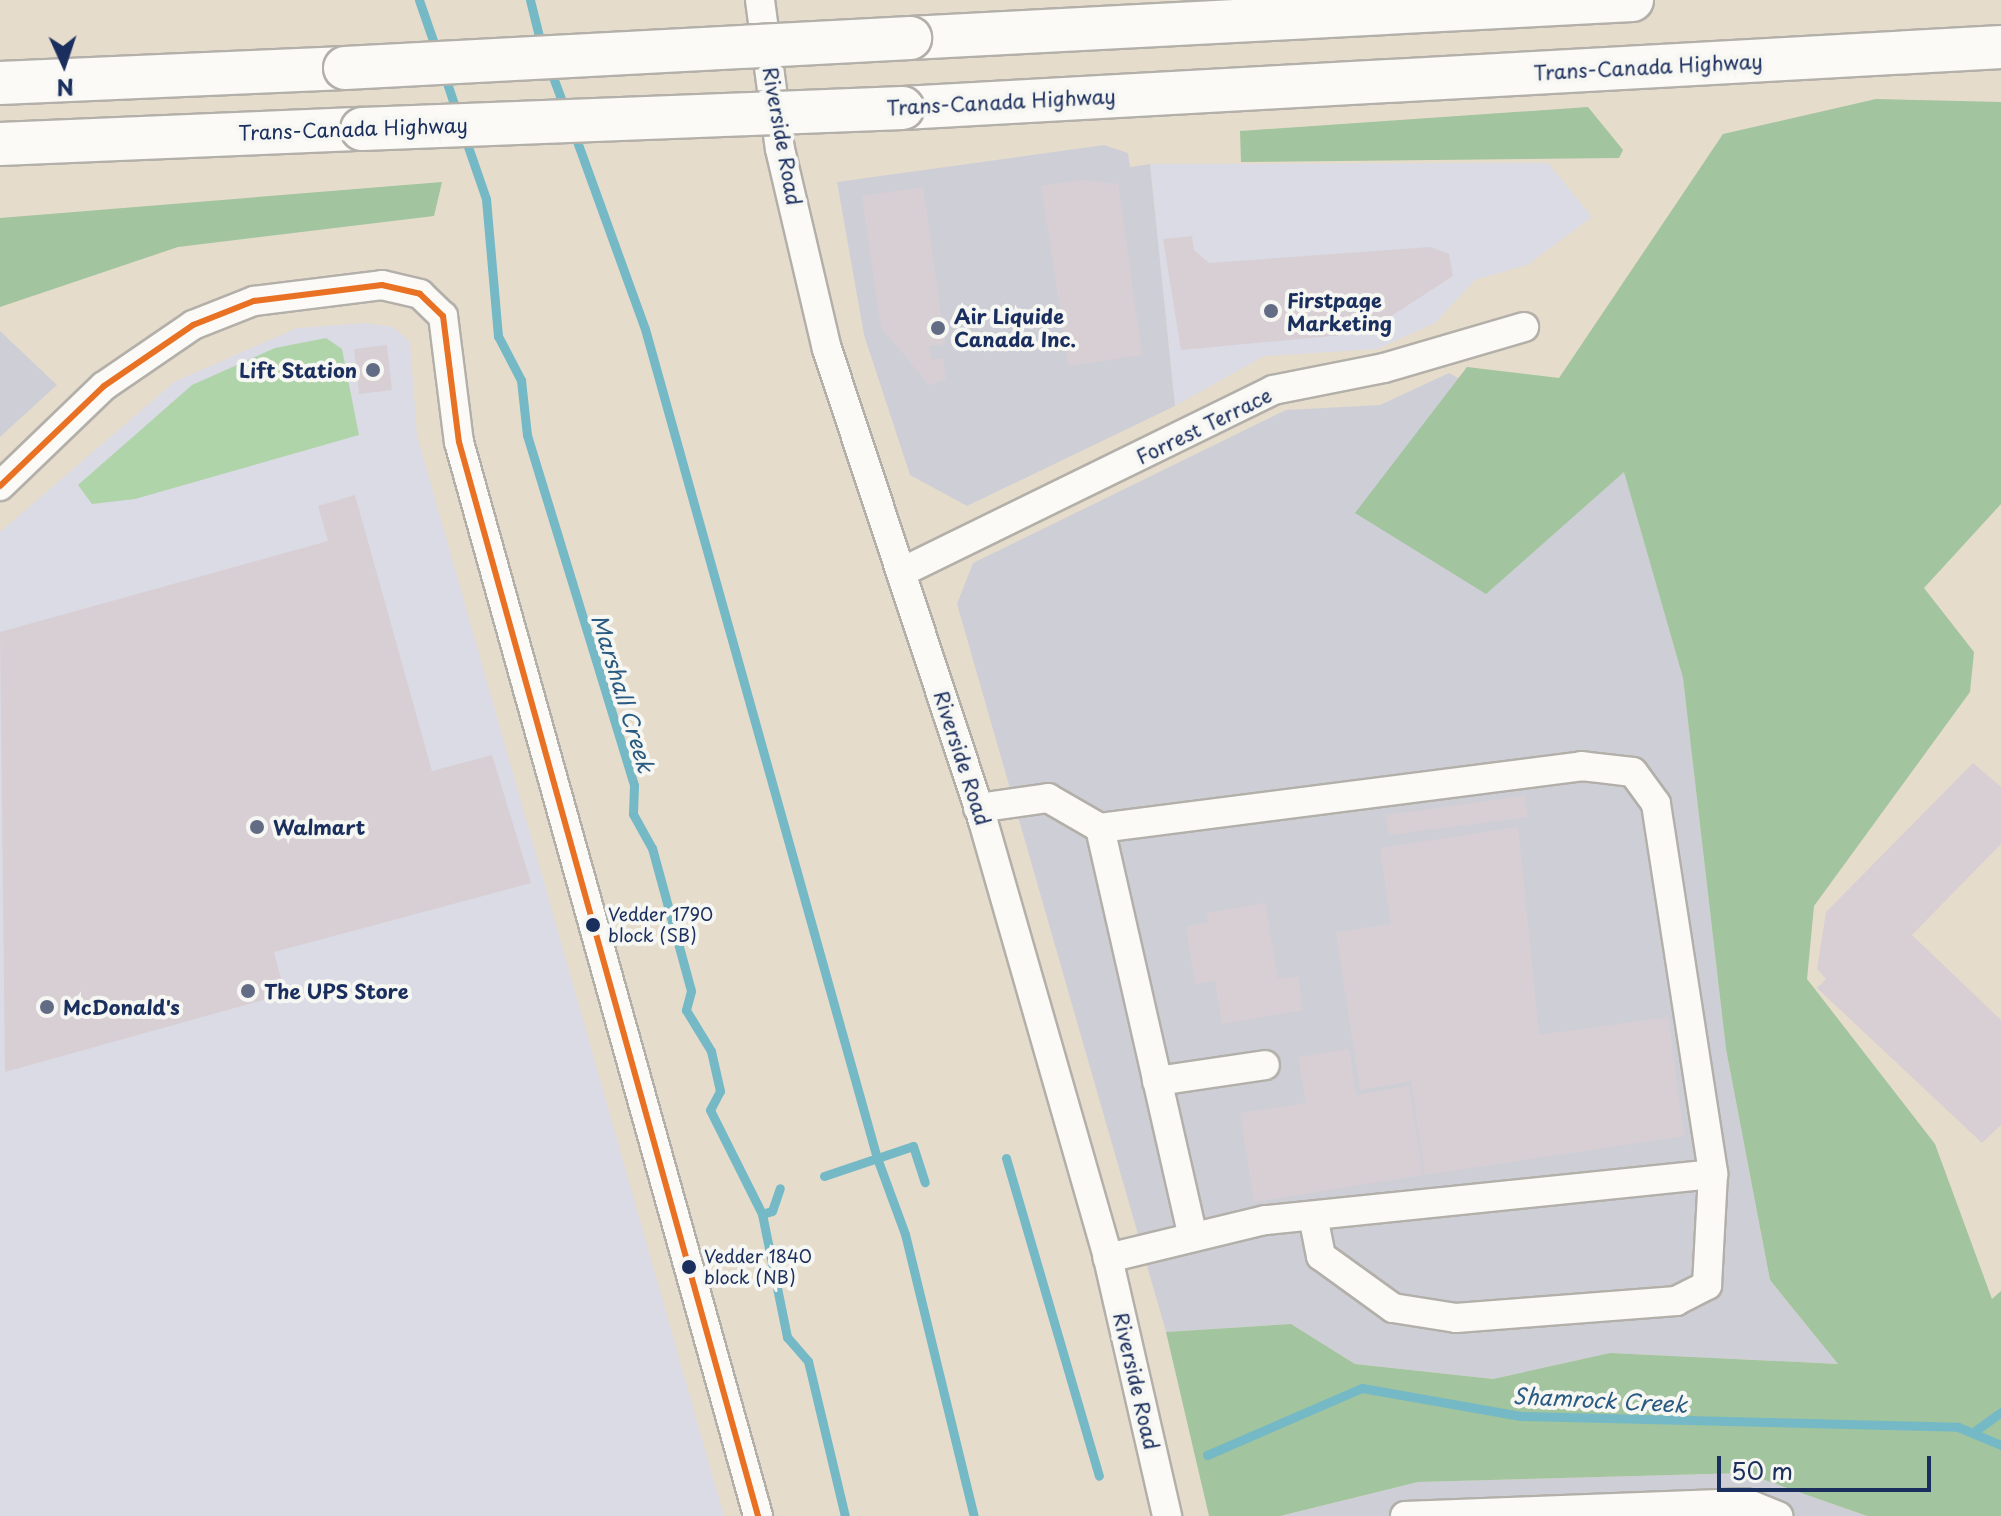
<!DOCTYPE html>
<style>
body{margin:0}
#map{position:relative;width:2001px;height:1516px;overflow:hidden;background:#e6dccc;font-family:"Playpen Sans",sans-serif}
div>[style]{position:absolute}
.built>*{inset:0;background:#dadbe5}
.industrial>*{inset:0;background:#cecfd6}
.green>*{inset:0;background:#b0d4a9}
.forest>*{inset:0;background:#a2c49e}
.stream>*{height:9px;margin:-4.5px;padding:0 4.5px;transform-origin:4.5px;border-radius:4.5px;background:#75b9c6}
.building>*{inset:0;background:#d8cfd4}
.roads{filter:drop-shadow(2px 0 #b3afa9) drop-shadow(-2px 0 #b3afa9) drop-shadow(0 2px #b3afa9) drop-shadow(0 -2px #b3afa9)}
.minor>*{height:28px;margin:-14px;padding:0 14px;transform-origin:14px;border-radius:14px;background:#fbfaf7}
.highway>*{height:42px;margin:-21px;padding:0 21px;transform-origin:21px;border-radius:21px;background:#fbfaf7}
.bridges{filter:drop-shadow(2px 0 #b3afa9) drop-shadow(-2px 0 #b3afa9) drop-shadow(0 2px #b3afa9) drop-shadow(0 -2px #b3afa9)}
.highway-bridge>*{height:42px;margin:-21px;padding:0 21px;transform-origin:21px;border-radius:21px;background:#fbfaf7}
.bus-1>*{height:6px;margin:-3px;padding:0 3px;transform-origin:3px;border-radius:3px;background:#e87124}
.dots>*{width:22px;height:22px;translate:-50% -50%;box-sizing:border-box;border:4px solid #f6f6f2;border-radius:50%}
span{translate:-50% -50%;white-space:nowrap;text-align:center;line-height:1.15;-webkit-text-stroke:8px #f6f6f2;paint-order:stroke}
.bus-label{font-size:18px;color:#1b2f5e}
.left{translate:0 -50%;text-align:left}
.street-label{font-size:20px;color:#1b2f5e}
.poi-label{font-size:20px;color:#1b2f5e;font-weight:700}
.right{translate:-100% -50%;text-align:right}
.water-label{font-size:22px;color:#295a82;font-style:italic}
.north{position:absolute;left:24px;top:24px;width:80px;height:80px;-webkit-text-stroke:6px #f6f6f2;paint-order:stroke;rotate:177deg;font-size:22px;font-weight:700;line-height:32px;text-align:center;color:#1b2f5e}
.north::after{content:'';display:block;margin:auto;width:28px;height:36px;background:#1b2f5e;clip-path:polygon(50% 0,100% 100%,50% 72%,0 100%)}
.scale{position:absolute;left:1717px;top:1456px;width:214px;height:36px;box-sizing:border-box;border:4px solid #1b2f5e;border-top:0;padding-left:10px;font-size:24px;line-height:28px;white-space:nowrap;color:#1b2f5e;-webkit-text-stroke:6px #f6f6f2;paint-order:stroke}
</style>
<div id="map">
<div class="built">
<i style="clip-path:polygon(1548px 163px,1592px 217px,1527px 265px,1475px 280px,1435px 323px,1377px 349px,1264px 356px,1175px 406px,1150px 164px)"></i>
<i style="clip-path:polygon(365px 323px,393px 327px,410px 342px,417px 435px,724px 1516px,0 1516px,0 532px,174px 382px,297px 328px)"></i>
</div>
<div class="industrial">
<i style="clip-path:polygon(1104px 145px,1128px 153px,1130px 167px,1150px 164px,1175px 406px,967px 506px,910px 475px,864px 335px,837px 182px)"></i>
<i style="clip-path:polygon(0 331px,57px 385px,0 437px)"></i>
<i style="clip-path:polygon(1449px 373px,1624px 471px,1683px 678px,1726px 1049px,1770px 1280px,1838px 1364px,1610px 1353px,1493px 1379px,1355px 1364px,1291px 1324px,1166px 1332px,957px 604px,973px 563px,1286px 410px,1380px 405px)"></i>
<i style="clip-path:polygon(1745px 1473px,1867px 1516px,1280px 1516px,1418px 1482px)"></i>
</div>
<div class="green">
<i style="clip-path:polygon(326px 338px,342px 349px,359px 435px,135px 499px,92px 504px,78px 485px,192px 385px,275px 348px)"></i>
</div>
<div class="forest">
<i style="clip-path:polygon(1876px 99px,2001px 102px,2001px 504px,1924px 588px,1974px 652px,1970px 692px,1814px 906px,1807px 979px,1935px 1144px,1992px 1299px,2001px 1291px,2001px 1516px,1867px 1516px,1745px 1473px,1418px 1482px,1280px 1516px,1209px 1516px,1166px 1332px,1291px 1324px,1355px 1364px,1493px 1379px,1610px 1353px,1838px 1364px,1770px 1280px,1726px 1049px,1683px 678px,1624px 472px,1486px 594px,1355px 513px,1467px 367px,1559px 378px,1723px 134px)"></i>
<i style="clip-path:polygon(1588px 107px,1623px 150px,1619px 158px,1241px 162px,1240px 131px)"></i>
<i style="clip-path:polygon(442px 182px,434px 216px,178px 247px,0 307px,0 218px)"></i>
</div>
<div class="stream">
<i style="left:419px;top:0;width:55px;rotate:70.9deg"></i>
<i style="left:530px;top:0;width:49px;rotate:76deg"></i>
<i style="left:550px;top:69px;width:46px;rotate:69.6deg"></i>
<i style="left:444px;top:74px;width:41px;rotate:71.6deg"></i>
<i style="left:574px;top:133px;width:208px;rotate:70.1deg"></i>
<i style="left:645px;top:329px;width:861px;rotate:74.37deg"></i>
<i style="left:877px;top:1158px;width:81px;rotate:69.8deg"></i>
<i style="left:905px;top:1234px;width:290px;rotate:76.3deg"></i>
<i style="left:464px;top:135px;width:68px;rotate:71deg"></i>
<i style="left:486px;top:199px;width:138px;rotate:85deg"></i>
<i style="left:498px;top:336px;width:50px;rotate:62.4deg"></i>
<i style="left:521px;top:380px;width:55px;rotate:83.8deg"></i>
<i style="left:527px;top:435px;width:366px;rotate:73deg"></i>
<i style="left:634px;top:785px;width:29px;rotate:92deg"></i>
<i style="left:633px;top:814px;width:39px;rotate:61deg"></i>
<i style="left:652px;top:848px;width:148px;rotate:74.7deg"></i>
<i style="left:691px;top:991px;width:20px;rotate:105deg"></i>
<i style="left:686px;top:1010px;width:48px;rotate:58.6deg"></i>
<i style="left:711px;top:1051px;width:41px;rotate:77.3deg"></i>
<i style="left:720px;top:1091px;width:21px;rotate:118deg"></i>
<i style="left:710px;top:1110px;width:116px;rotate:63.4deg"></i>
<i style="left:762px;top:1214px;width:126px;rotate:78.5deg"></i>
<i style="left:787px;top:1337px;width:32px;rotate:49deg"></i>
<i style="left:808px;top:1361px;width:159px;rotate:76.6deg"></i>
<i style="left:1006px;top:1158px;width:331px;rotate:73.7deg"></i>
<i style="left:824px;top:1176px;width:94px;rotate:-18.6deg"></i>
<i style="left:913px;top:1146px;width:38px;rotate:72deg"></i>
<i style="left:762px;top:1214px;width:10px;rotate:-17deg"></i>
<i style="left:772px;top:1211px;width:24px;rotate:-71deg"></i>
<i style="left:1975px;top:1431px;width:32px;rotate:-36deg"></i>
<i style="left:1207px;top:1455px;width:169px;rotate:-23.4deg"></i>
<i style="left:1362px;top:1388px;width:161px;rotate:10deg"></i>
<i style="left:1521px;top:1416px;width:437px;rotate:1.4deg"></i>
<i style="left:1958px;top:1427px;width:47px;rotate:22.7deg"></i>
</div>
<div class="building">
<i style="clip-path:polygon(1082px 180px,1118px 184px,1142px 355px,1069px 366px,1041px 186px)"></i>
<i style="clip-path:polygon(923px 187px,945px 344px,929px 346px,931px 360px,943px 358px,946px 380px,929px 385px,881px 327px,862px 196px)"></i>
<i style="clip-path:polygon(1192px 236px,1194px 250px,1209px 263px,1430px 247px,1449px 254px,1453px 276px,1365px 333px,1181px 350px,1163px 239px)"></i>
<i style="clip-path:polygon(387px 345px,392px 390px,359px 394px,354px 349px)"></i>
<i style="clip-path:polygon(355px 495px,432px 771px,492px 755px,531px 883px,274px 952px,285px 994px,5px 1072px,0 632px,328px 541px,318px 506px)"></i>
<i style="clip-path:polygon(1973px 763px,2001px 787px,2001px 844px,1912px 935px,2001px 1020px,2001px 1125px,1982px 1143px,1817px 988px,1826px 979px,1817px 969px,1826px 912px)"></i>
<i style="clip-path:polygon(1525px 796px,1528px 817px,1389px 835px,1386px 815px)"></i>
<i style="clip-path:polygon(1518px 827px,1539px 1035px,1668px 1017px,1684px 1136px,1425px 1175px,1411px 1081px,1360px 1090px,1336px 932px,1391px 924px,1380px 848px)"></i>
<i style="clip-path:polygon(1265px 903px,1278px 979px,1298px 976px,1303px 1010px,1222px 1024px,1215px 981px,1195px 984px,1186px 927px,1208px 922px,1207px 913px)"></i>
<i style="clip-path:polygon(1349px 1049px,1356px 1095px,1409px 1086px,1423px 1175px,1254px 1202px,1240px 1113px,1306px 1103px,1298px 1057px)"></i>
</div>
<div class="roads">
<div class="minor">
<i style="left:760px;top:0;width:150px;rotate:82.4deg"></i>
<i style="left:780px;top:149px;width:205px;rotate:76.8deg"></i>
<i style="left:827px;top:349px;width:497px;rotate:71.7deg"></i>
<i style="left:983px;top:821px;width:455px;rotate:74deg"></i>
<i style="left:1108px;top:1258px;width:265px;rotate:77.1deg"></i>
<i style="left:0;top:486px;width:144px;rotate:-43.9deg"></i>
<i style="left:104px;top:386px;width:108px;rotate:-34.4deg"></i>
<i style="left:193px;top:325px;width:66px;rotate:-21.5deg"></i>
<i style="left:254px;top:301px;width:129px;rotate:-7.1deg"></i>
<i style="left:382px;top:285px;width:39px;rotate:13deg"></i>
<i style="left:420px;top:294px;width:32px;rotate:44deg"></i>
<i style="left:443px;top:316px;width:127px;rotate:82.8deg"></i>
<i style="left:459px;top:442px;width:1115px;rotate:74.44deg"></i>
<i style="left:902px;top:572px;width:413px;rotate:-26.1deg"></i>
<i style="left:1273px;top:390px;width:113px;rotate:-11.2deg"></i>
<i style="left:1384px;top:368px;width:146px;rotate:-16.3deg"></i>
<i style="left:978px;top:808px;width:71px;rotate:-8.1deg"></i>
<i style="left:1048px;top:798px;width:60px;rotate:30deg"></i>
<i style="left:1100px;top:828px;width:485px;rotate:-7.3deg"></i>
<i style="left:1581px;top:766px;width:52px;rotate:6.6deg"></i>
<i style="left:1633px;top:772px;width:39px;rotate:54deg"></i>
<i style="left:1656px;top:804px;width:374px;rotate:81.2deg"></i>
<i style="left:1713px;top:1174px;width:450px;rotate:174.1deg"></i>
<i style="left:1265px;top:1220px;width:162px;rotate:166.4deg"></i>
<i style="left:1100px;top:828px;width:416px;rotate:77.2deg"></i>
<i style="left:1157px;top:1081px;width:109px;rotate:-8.4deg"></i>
<i style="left:1313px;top:1216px;width:41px;rotate:78.7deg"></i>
<i style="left:1321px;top:1256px;width:89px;rotate:35.8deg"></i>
<i style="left:1393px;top:1308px;width:64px;rotate:9deg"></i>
<i style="left:1456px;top:1318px;width:221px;rotate:-4.4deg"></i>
<i style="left:1676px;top:1301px;width:35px;rotate:-27deg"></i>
<i style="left:1707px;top:1285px;width:111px;rotate:-86.9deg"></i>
<i style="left:1405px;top:1516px;width:341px;rotate:-2.2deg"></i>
<i style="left:1746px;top:1503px;width:35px;rotate:22deg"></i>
</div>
<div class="highway">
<i style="left:910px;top:38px;width:723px;rotate:-3.01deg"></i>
<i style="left:0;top:83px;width:345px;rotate:-2.5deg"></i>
<i style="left:903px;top:108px;width:1100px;rotate:-3.18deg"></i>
<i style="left:0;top:144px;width:362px;rotate:-2.4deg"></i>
</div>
</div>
<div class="bridges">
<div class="highway-bridge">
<i style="left:345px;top:68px;width:566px;rotate:-3.04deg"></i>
<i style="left:362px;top:129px;width:541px;rotate:-2.22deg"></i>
</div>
</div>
<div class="bus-1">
<i style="left:0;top:486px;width:144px;rotate:-43.9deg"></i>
<i style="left:104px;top:386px;width:108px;rotate:-34.4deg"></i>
<i style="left:193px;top:325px;width:66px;rotate:-21.5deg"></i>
<i style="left:254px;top:301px;width:129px;rotate:-7.1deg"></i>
<i style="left:382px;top:285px;width:39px;rotate:13deg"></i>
<i style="left:420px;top:294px;width:32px;rotate:44deg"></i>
<i style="left:443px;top:316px;width:127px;rotate:82.8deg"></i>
<i style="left:459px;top:442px;width:1115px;rotate:74.44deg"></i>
</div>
<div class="dots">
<i style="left:1271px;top:311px;background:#626c84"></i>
<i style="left:938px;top:328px;background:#626c84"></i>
<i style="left:373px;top:370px;background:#626c84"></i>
<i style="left:257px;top:827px;background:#626c84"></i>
<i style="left:593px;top:925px;background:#1b2f5e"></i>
<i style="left:248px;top:991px;background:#626c84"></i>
<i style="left:47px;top:1007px;background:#626c84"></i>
<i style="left:689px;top:1267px;background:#1b2f5e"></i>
</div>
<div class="bus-label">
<span class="left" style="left:608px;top:925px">Vedder 1790<br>block (SB)</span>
<span class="left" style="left:704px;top:1267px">Vedder 1840<br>block (NB)</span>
</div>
<div class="street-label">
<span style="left:1648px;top:67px;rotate:-3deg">Trans-Canada Highway</span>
<span style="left:1001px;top:102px;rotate:-3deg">Trans-Canada Highway</span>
<span style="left:353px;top:129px;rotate:-2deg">Trans-Canada Highway</span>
<span style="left:782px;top:136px;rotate:80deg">Riverside Road</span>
<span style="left:1204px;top:426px;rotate:-26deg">Forrest Terrace</span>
<span style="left:962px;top:758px;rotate:72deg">Riverside Road</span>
<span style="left:1136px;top:1381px;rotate:77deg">Riverside Road</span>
</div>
<div class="poi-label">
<span class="left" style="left:1287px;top:312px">Firstpage<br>Marketing</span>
<span class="left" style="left:954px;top:328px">Air Liquide<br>Canada Inc.</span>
<span class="right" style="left:357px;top:370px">Lift Station</span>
<span class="left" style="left:273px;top:827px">Walmart</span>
<span class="left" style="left:264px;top:991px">The UPS Store</span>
<span class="left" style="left:63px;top:1007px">McDonald's</span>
</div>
<div class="water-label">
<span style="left:624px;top:693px;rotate:73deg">Marshall Creek</span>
<span style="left:1600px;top:1399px;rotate:3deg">Shamrock Creek</span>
</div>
<div class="north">N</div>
<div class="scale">50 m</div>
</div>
